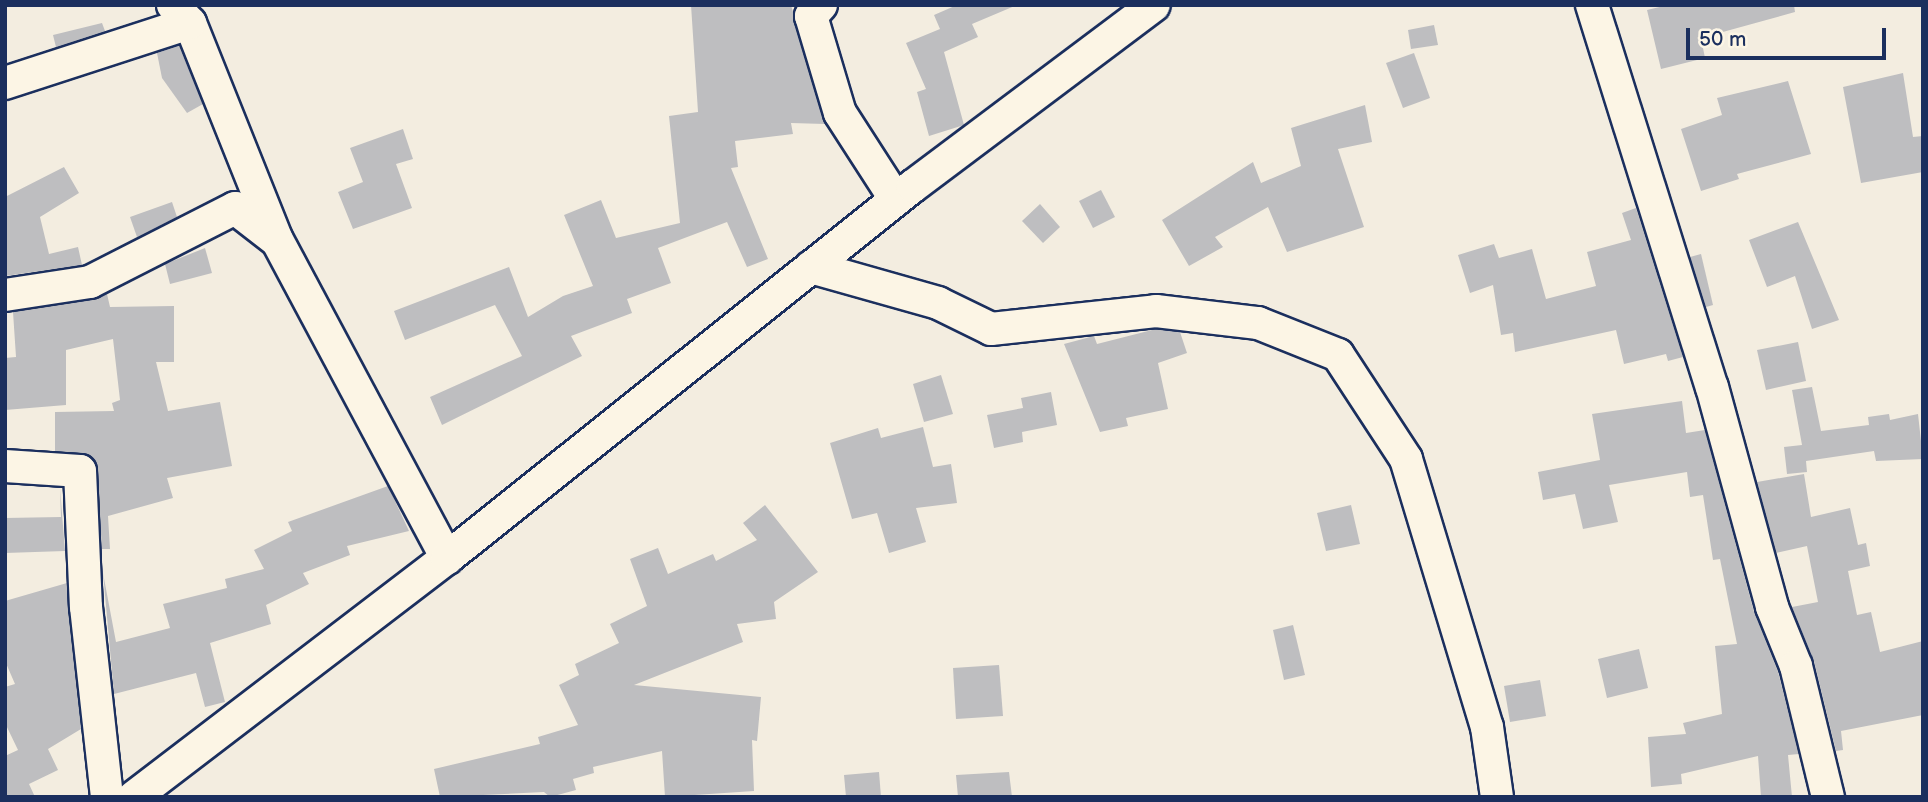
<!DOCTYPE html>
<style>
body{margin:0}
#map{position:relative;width:1928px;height:802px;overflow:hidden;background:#f3ede0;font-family:"Balsamiq Sans",sans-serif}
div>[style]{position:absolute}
.building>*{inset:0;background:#bebec0}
.roads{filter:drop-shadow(2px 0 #1b2f5e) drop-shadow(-2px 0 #1b2f5e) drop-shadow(0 2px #1b2f5e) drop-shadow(0 -2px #1b2f5e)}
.minor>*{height:32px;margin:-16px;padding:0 16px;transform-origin:16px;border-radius:16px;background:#fcf5e5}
span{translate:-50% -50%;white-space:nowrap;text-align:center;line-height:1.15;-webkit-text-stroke:6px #fcf5e5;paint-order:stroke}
.frame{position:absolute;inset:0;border:7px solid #1b2f5e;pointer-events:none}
.scale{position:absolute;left:1686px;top:28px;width:200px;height:32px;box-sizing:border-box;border:4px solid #1b2f5e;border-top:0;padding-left:9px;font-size:21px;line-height:24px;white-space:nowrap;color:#1b2f5e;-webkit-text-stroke:5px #fcf5e5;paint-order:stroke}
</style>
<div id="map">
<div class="building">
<i style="clip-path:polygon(691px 5px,791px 5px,825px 124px,791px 123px,793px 134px,735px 141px,738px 167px,731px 168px,768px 259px,747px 267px,727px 222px,658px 248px,671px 283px,627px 299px,632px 313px,571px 336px,582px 356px,442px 425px,430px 397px,522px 356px,495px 305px,405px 340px,394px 311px,509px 267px,528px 317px,563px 296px,593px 286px,564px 215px,601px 200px,616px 238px,680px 223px,669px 116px,698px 112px)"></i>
<i style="clip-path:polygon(957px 5px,1017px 5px,972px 24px,978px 37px,944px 52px,964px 125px,929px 136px,917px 92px,926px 89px,906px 43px,940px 29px,934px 15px)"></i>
<i style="clip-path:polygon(1668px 5px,1794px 5px,1795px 12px,1701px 38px,1705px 58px,1661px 69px,1647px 10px)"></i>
<i style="clip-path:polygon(102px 23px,105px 31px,56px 47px,53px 35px)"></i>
<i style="clip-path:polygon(1434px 25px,1438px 45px,1411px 49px,1408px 30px)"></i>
<i style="clip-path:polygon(179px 46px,203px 104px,187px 113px,162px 78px,157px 53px)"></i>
<i style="clip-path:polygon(1414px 53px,1430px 98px,1403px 108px,1386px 63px)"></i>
<i style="clip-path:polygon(1903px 73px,1913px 137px,1923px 136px,1923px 172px,1861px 183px,1843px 87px)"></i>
<i style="clip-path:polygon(1788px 81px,1811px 154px,1737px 174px,1739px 179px,1701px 191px,1681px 129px,1722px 115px,1717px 98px)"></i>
<i style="clip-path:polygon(1365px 105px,1372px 142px,1338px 149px,1364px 227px,1287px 252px,1268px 207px,1215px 237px,1223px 247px,1189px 266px,1162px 220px,1253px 162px,1261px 183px,1301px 166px,1291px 128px)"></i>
<i style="clip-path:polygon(403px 129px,413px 159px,396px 164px,412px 208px,353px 229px,338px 192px,363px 182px,350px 148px)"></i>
<i style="clip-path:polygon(64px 167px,79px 193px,40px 217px,49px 254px,78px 247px,82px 265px,5px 276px,5px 197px)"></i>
<i style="clip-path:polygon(1101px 190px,1115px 217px,1093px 228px,1079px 201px)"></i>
<i style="clip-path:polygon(172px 202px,177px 217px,137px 237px,130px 217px)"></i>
<i style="clip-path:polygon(1040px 204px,1060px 227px,1043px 243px,1022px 221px)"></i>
<i style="clip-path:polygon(1636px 208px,1683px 357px,1668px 361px,1666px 354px,1624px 364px,1616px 330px,1515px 352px,1513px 333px,1501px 335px,1493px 285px,1470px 293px,1458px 255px,1494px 244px,1499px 258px,1532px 249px,1546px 299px,1596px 286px,1587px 252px,1631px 240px,1622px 213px)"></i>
<i style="clip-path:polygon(1798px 222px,1839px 320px,1812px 329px,1795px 276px,1767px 287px,1749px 240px)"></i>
<i style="clip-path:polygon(205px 248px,212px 273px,170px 284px,165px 264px)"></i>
<i style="clip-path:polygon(1701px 254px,1713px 305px,1706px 307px,1690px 257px)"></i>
<i style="clip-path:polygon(107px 294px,110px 307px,174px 306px,174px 362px,156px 362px,168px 411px,220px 402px,232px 466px,167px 478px,173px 498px,108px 516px,110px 549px,102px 549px,96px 462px,82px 453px,55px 451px,55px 412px,114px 411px,112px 403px,120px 400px,113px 339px,66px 350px,66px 405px,5px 410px,5px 358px,16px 357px,13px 312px)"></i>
<i style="clip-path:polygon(1156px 329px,1180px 332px,1187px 353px,1158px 363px,1168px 409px,1126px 418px,1128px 426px,1100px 432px,1064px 344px,1094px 336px,1097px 344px)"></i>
<i style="clip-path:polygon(1798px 342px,1806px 381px,1766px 390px,1757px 350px)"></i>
<i style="clip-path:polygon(941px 375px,953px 414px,924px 422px,913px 384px)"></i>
<i style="clip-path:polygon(1812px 387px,1821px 431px,1869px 425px,1868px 417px,1889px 414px,1890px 420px,1918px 414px,1923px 459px,1876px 461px,1874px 451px,1806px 461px,1807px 472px,1787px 474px,1784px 447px,1802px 445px,1792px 390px)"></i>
<i style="clip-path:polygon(1051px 392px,1057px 425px,1022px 432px,1023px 442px,994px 448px,987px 415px,1023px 408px,1021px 398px)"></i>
<i style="clip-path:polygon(1682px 401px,1686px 433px,1705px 430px,1754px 612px,1778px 672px,1799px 754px,1788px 755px,1792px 797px,1761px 797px,1758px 756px,1681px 774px,1682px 784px,1651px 787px,1648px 737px,1686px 734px,1683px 723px,1722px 714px,1715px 646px,1737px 644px,1720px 559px,1713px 560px,1703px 495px,1690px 497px,1687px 472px,1609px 485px,1618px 522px,1583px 529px,1575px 494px,1543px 500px,1538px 472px,1600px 460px,1592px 414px)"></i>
<i style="clip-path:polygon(923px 427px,933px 467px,951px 464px,957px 503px,916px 508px,926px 542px,889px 553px,877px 513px,852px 519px,830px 443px,878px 428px,881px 438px)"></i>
<i style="clip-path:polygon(1804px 474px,1811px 517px,1850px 508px,1858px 545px,1866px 543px,1870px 566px,1848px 571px,1857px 615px,1871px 612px,1880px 652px,1923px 641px,1923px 715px,1841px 731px,1843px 750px,1836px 751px,1814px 661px,1792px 607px,1818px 602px,1807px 546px,1776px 553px,1757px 482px)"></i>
<i style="clip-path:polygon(388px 486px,409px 531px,347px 546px,350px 555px,303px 573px,309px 584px,266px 605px,271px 624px,210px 643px,225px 702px,205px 707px,196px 673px,114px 694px,103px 573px,116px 642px,170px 628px,163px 604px,227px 588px,225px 579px,264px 569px,254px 550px,292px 531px,288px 522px)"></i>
<i style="clip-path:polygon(60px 488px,65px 551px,5px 553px,5px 518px,61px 517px)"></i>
<i style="clip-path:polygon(765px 505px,818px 572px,774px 602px,776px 619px,737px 624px,743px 642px,634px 685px,761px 697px,757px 741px,752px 740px,754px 791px,665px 797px,662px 751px,593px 767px,594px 773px,573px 779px,576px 790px,550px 797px,544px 792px,440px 797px,434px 769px,540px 744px,538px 737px,578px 725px,559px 685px,579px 675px,575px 664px,619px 643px,610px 624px,647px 606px,630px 559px,658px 548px,668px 574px,713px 554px,716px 561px,757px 540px,743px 523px)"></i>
<i style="clip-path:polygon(1351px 505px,1360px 544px,1326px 551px,1317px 513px)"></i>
<i style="clip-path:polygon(67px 583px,81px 729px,48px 749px,58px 770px,29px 784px,35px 797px,5px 797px,5px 756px,18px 750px,5px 723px,5px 687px,15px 684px,5px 661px,5px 601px)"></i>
<i style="clip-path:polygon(1293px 625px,1305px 675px,1284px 680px,1273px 630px)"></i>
<i style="clip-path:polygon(1639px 649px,1648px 688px,1607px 698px,1598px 659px)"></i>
<i style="clip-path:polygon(999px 665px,1003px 716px,956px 719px,953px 668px)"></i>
<i style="clip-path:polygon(1540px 680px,1546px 716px,1510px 722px,1504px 686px)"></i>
<i style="clip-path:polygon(879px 772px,881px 797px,846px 797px,844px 775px)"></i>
<i style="clip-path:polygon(1009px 772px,1012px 797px,958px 797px,956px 775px)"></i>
</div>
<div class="roads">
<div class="minor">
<i style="left:173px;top:5px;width:25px;rotate:47deg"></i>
<i style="left:190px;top:23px;width:234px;rotate:68.2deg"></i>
<i style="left:277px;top:240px;width:361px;rotate:61.9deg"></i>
<i style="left:821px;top:5px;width:15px;rotate:132deg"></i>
<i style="left:811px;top:16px;width:101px;rotate:73.4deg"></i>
<i style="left:840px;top:113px;width:103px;rotate:57.2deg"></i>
<i style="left:1592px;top:5px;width:400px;rotate:72.6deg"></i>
<i style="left:1712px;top:387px;width:228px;rotate:74.7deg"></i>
<i style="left:1772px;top:607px;width:64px;rotate:67.9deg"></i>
<i style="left:1796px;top:666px;width:135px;rotate:76.3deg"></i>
<i style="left:5px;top:83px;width:194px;rotate:-18deg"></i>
<i style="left:811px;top:267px;width:132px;rotate:15.8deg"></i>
<i style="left:938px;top:303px;width:59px;rotate:26.1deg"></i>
<i style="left:991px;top:329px;width:166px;rotate:-6.2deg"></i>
<i style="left:1156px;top:311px;width:103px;rotate:6.7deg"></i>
<i style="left:1258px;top:323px;width:86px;rotate:21.8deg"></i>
<i style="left:1338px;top:355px;width:124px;rotate:56.8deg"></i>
<i style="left:1406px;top:459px;width:280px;rotate:73.2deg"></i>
<i style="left:1487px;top:727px;width:71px;rotate:81.9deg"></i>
<i style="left:5px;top:295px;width:86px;rotate:-8.7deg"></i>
<i style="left:90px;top:282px;width:163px;rotate:-27deg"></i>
<i style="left:235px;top:208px;width:51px;rotate:37.8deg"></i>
<i style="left:5px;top:466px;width:75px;rotate:3.8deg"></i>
<i style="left:80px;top:471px;width:136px;rotate:87.5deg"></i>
<i style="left:86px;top:607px;width:191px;rotate:83.7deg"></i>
<i style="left:134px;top:797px;width:394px;rotate:-37.4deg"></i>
<i style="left:447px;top:558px;width:596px;rotate:-38.6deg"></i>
<i style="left:913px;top:186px;width:301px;rotate:-36.9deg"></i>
</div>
</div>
<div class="frame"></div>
<div class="scale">50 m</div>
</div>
